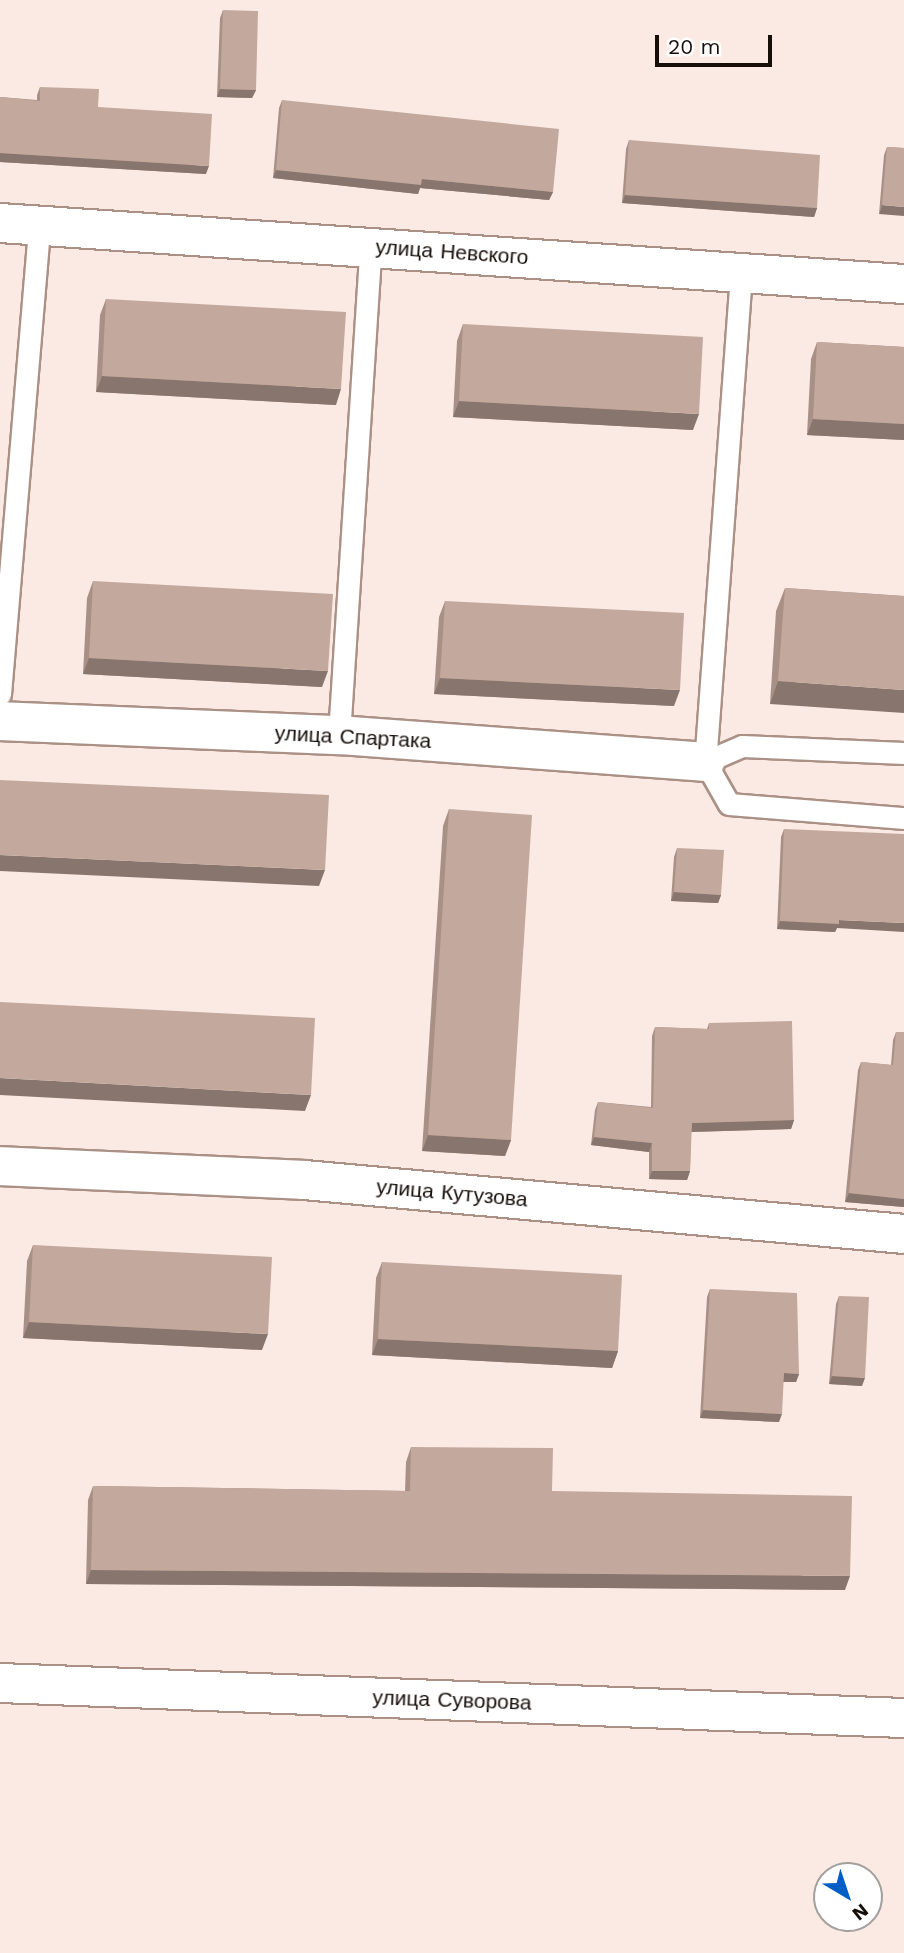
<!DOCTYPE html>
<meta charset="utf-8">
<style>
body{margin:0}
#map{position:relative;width:904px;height:1953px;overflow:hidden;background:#fbeae3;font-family:"Work Sans",sans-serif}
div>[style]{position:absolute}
.roads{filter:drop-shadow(2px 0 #aa9085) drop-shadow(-2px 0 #aa9085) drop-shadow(0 2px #aa9085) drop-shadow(0 -2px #aa9085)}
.lane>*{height:21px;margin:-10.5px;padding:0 10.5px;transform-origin:10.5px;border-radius:10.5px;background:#fff}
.street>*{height:38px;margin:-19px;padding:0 19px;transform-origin:19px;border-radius:19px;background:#fff}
.secondary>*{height:38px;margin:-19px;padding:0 19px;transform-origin:19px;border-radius:19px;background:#fff}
.wall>*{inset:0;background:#a89087}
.shaded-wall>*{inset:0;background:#88766e}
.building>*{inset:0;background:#c3a89d}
span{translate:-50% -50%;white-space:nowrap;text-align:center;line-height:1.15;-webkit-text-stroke:7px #fff;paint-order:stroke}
.street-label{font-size:21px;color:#170e0a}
.north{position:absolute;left:813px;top:1862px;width:70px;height:70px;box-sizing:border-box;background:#fff;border:2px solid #a29f9d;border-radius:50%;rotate:141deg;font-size:19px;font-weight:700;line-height:28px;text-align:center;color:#170e0a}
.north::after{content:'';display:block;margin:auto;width:24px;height:32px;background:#005fc7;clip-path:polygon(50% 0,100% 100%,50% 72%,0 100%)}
.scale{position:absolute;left:655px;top:35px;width:117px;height:32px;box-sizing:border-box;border:4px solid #170e0a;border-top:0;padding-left:9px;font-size:21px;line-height:24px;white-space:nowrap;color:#170e0a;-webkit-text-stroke:5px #fff;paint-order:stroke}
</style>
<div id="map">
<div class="roads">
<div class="lane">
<i style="left:741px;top:274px;width:489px;rotate:94.2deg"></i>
<i style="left:705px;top:762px;width:48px;rotate:60.3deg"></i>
<i style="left:729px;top:804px;width:176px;rotate:4.6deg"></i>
<i style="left:0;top:694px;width:471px;rotate:-85.2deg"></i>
<i style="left:339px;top:735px;width:490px;rotate:-86.3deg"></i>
<i style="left:705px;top:762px;width:40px;rotate:-23.4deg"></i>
<i style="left:742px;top:746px;width:162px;rotate:2.5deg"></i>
</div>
<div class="street">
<i style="left:0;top:223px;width:906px;rotate:3.86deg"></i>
<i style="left:0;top:721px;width:339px;rotate:2.4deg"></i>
<i style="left:339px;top:735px;width:367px;rotate:4.2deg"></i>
<i style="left:0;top:1166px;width:304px;rotate:2.6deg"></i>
<i style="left:304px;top:1180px;width:602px;rotate:5.14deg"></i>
</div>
<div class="secondary">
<i style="left:0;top:1683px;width:905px;rotate:2.22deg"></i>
</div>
</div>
<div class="wall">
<i style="clip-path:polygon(223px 10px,256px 90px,252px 98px,217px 97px,220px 18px)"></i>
<i style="clip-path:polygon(40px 87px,98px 107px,206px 174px,0 162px,0 97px,37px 100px,37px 95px)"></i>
<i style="clip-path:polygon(282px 100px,553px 192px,549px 200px,420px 188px,418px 194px,273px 178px,279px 108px)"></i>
<i style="clip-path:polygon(629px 140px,817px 208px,814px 217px,622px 203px,626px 149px)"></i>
<i style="clip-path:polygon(887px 147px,904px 148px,879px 214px,884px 155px)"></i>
<i style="clip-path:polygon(106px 299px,336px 405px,96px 392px,100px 315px)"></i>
<i style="clip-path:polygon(463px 324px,693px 430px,453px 417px,457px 341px)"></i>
<i style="clip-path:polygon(817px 342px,904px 347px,904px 440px,807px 435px,811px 359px)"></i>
<i style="clip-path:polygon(93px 581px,322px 687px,83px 674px,87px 598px)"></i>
<i style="clip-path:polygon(785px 588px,904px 596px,770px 704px,776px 611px)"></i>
<i style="clip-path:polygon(445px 601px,674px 706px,434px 694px,439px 617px)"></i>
<i style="clip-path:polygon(449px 809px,511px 1140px,505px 1156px,422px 1151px,443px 826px)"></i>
<i style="clip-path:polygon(784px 829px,837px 928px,835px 932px,777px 929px,781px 837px)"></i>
<i style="clip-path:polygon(677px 848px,721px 895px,718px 903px,671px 901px,674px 857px)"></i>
<i style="clip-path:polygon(709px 1023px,794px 1120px,791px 1129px,691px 1132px,690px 1171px,687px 1180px,649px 1179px,649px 1152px,591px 1145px,595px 1110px,598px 1102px,651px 1107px,652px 1036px,655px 1027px,707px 1029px)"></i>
<i style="clip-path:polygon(896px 1032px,904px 1207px,845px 1202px,858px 1070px,861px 1062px,891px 1065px,893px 1040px)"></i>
<i style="clip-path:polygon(33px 1245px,262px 1350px,23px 1338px,27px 1261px)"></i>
<i style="clip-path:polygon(382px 1262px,618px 1351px,612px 1368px,372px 1355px,376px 1278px)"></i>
<i style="clip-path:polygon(710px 1289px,799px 1374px,796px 1382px,783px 1382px,779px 1422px,700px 1418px,707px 1297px)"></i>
<i style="clip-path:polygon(839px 1296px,862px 1386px,829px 1384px,836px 1304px)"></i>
<i style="clip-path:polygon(411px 1447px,552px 1491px,845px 1590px,86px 1584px,88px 1500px,93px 1486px,405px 1491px,406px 1462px)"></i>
</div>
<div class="shaded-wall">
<i style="clip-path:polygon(220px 89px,256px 90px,252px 98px,217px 97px)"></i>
<i style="clip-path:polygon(0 153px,209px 166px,206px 174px,0 162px)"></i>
<i style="clip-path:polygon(276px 170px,422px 179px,553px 192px,549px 200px,420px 188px,418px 194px,273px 178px)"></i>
<i style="clip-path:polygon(625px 195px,817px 208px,814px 217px,622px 203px)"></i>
<i style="clip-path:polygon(882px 205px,904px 207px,904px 216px,879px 214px)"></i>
<i style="clip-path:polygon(102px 376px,341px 389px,336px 405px,96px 392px)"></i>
<i style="clip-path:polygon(459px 401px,699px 414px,693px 430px,453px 417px)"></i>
<i style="clip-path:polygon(813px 419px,904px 424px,904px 440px,807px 435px)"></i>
<i style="clip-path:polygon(89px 658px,328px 671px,322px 687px,83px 674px)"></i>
<i style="clip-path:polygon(440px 678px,680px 690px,674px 706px,434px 694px)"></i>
<i style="clip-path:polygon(778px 681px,904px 690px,904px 713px,770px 704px)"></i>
<i style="clip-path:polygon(0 855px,325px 870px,319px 886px,0 871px)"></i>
<i style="clip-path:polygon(674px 892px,721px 895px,718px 903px,671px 901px)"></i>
<i style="clip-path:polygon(839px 920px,904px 923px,904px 932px,837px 928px,835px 932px,777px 929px,780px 921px)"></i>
<i style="clip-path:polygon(0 1078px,311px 1095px,305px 1111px,0 1095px)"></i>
<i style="clip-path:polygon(794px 1120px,791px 1129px,689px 1132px,692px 1123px)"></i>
<i style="clip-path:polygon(428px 1135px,511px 1140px,505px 1156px,422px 1151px)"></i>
<i style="clip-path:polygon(594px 1137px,652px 1143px,649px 1152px,591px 1145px)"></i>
<i style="clip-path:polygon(652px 1171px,690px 1171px,687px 1180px,649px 1179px)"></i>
<i style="clip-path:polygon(849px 1193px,904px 1199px,904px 1207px,845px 1202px)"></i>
<i style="clip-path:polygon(29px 1322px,268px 1334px,262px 1350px,23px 1338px)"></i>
<i style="clip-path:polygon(378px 1339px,618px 1351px,612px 1368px,372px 1355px)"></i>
<i style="clip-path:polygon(784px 1373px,799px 1374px,796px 1382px,781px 1382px)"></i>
<i style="clip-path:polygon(832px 1376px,865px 1378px,862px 1386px,829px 1384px)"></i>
<i style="clip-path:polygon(703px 1410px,782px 1414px,779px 1422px,700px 1418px)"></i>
<i style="clip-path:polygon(91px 1570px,850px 1576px,845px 1590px,86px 1584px)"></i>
</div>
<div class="building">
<i style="clip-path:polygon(223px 10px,258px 11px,256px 90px,220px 89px)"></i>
<i style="clip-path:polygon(40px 87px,99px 89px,98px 107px,212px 114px,209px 166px,0 153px,0 97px,40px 101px)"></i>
<i style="clip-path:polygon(282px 100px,559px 129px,553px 192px,422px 179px,421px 185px,276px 170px)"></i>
<i style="clip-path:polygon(629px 140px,820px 155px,817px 208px,625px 195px)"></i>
<i style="clip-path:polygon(887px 147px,904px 148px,904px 207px,882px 205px)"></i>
<i style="clip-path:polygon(106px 299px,346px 312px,341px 389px,102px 376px)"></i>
<i style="clip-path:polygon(463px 324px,703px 337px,699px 414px,459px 401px)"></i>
<i style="clip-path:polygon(817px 342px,904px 347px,904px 424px,813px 419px)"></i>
<i style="clip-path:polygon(93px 581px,333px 594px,328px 671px,89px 658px)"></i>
<i style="clip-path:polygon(785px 588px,904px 596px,904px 690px,778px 681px)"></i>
<i style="clip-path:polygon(445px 601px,684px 613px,680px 690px,440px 678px)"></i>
<i style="clip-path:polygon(0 780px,329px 795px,325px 870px,0 855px)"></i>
<i style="clip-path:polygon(449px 809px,532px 815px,511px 1140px,428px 1135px)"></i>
<i style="clip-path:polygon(784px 829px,904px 834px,904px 923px,839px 920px,839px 924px,780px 921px)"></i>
<i style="clip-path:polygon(677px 848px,724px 850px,721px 895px,674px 892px)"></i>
<i style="clip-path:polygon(0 1002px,315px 1018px,311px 1095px,0 1078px)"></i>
<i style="clip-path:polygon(792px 1021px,794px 1120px,692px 1123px,690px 1171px,652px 1171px,652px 1143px,594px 1137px,598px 1102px,653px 1108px,655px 1027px,709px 1029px,709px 1023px)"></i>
<i style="clip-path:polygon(896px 1032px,904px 1032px,904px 1199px,849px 1193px,861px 1062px,893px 1065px)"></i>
<i style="clip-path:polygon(33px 1245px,272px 1257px,268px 1334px,29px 1322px)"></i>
<i style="clip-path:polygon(382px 1262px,622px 1275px,618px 1351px,378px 1339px)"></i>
<i style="clip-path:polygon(710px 1289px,797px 1293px,799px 1374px,784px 1373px,782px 1414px,703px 1410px)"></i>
<i style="clip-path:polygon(839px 1296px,869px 1297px,865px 1378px,832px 1376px)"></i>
<i style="clip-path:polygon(411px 1447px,553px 1448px,552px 1491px,852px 1496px,850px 1576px,91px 1570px,93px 1486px,410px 1491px)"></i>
</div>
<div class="street-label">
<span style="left:452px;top:252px;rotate:4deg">улица Невского</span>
<span style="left:353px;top:737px;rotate:3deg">улица Спартака</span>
<span style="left:452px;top:1193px;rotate:5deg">улица Кутузова</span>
<span style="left:452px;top:1700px;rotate:2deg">улица Суворова</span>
</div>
<div class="north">N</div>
<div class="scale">20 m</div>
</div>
